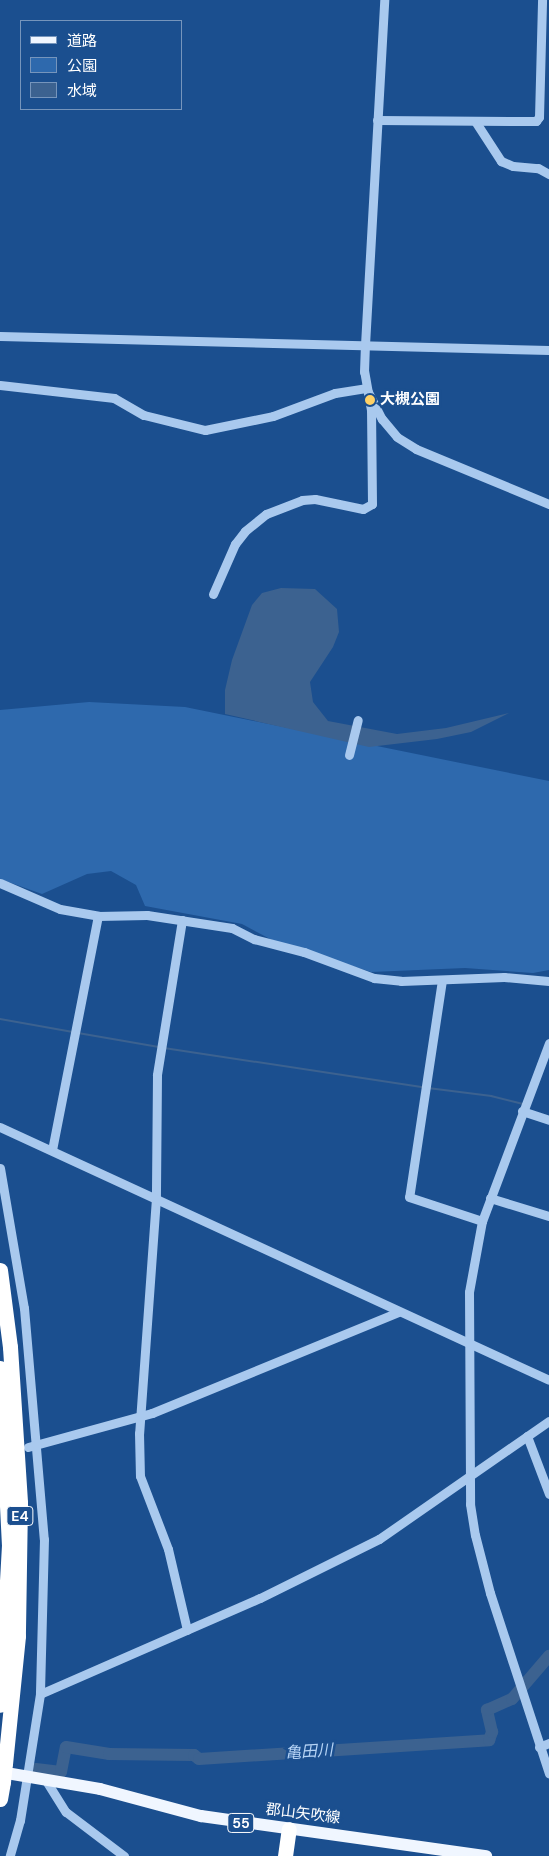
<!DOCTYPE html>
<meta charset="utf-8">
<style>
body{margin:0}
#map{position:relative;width:549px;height:1856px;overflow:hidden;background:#1b4f8f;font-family:"DM Sans","Noto Sans JP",sans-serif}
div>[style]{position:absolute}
.green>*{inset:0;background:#2e69ad}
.water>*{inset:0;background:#3c6290}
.stream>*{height:2px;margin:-1px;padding:0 1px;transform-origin:1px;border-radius:1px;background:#3c6290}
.river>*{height:12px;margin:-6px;padding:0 6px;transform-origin:6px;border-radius:6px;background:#3c6290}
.minor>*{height:9px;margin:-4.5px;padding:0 4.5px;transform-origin:4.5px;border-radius:4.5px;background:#a9c9ee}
.major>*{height:12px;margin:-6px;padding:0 6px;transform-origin:6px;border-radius:6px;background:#f0f6ff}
.highway>*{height:15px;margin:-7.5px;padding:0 7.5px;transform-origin:7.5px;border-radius:7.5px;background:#fff}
.highway-bridge>*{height:15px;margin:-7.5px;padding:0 7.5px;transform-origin:7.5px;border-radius:7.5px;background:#fff}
.dots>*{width:14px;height:14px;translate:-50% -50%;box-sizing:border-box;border:2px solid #1b4f8f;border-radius:50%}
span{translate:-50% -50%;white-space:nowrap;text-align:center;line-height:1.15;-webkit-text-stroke:5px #1b4f8f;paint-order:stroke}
.shield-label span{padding:1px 4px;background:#1b4f8f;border:1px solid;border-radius:4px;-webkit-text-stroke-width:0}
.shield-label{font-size:14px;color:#fff;font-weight:700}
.poi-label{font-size:15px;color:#fff;font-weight:700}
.left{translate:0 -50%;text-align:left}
.street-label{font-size:15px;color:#fff}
.water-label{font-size:16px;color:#b5d3f5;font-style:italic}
.legend{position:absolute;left:20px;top:20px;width:162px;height:90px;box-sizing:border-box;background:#1b4f8f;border:1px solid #7695bc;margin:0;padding:6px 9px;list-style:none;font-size:15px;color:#fff}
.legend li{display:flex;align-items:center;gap:10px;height:25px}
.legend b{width:25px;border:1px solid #7695bc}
</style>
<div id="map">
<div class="green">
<i style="clip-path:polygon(89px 702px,185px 707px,549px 781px,549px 970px,533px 973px,465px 968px,371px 972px,272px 940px,242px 924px,145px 906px,136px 885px,111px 871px,87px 874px,42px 894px,0 879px,0 710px)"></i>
</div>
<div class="water">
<i style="clip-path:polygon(281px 588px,315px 589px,337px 609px,339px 632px,333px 647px,310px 682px,313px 702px,328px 721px,397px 734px,446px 728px,509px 713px,471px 732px,437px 739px,369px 747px,225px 714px,225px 690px,232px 660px,252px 605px,262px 593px)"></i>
</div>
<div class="stream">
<i style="left:0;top:1019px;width:74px;rotate:10.1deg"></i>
<i style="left:78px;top:1033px;width:82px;rotate:9.8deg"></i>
<i style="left:164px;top:1048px;width:262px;rotate:8.6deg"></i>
<i style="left:428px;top:1088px;width:64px;rotate:7.2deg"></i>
<i style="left:491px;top:1096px;width:32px;rotate:14deg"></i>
</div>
<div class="river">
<i style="left:36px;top:1769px;width:25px;rotate:7deg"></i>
<i style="left:61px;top:1772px;width:25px;rotate:-79deg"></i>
<i style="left:66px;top:1747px;width:44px;rotate:9.2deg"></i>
<i style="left:109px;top:1754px;width:85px;rotate:0.7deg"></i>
<i style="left:194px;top:1755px;width:6px;rotate:39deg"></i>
<i style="left:199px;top:1759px;width:291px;rotate:-3.7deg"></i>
<i style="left:489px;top:1740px;width:9px;rotate:-69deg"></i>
<i style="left:492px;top:1732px;width:23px;rotate:-103deg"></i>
<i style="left:487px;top:1710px;width:27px;rotate:-24deg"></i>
<i style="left:512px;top:1699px;width:57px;rotate:-49.3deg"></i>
</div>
<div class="minor">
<i style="left:377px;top:120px;width:159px;rotate:0.4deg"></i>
<i style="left:536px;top:121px;width:5px;rotate:-53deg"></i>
<i style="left:539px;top:117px;width:117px;rotate:-88.5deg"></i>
<i style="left:475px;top:121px;width:48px;rotate:57deg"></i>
<i style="left:501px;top:161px;width:13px;rotate:23deg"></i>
<i style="left:513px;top:166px;width:25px;rotate:5deg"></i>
<i style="left:538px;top:168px;width:13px;rotate:29deg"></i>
<i style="left:0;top:336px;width:549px;rotate:1.46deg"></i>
<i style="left:0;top:385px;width:115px;rotate:6.5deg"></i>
<i style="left:114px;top:398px;width:34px;rotate:30deg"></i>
<i style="left:144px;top:415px;width:63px;rotate:13.8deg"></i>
<i style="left:205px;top:430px;width:69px;rotate:-11.6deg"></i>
<i style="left:273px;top:416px;width:66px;rotate:-20.4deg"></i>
<i style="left:335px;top:393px;width:31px;rotate:-9deg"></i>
<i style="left:366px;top:388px;width:35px;rotate:63deg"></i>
<i style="left:382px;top:419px;width:23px;rotate:50deg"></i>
<i style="left:397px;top:437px;width:22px;rotate:32deg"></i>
<i style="left:416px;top:449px;width:144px;rotate:22.5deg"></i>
<i style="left:213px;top:594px;width:55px;rotate:-66.3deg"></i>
<i style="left:235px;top:544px;width:16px;rotate:-52deg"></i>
<i style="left:245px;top:531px;width:27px;rotate:-39deg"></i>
<i style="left:266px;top:514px;width:39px;rotate:-21deg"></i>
<i style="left:302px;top:500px;width:13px;rotate:-4deg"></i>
<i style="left:315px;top:499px;width:49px;rotate:11.8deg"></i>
<i style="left:363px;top:509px;width:10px;rotate:-29deg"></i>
<i style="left:372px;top:504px;width:94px;rotate:-90.6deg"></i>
<i style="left:371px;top:410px;width:39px;rotate:-100deg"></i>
<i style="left:364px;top:372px;width:27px;rotate:-88deg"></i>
<i style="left:365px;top:345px;width:346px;rotate:-86.8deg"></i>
<i style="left:349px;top:755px;width:36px;rotate:-76deg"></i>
<i style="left:0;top:883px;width:65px;rotate:23.4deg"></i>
<i style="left:60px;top:909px;width:39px;rotate:10deg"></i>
<i style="left:98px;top:916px;width:49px;rotate:-1.2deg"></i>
<i style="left:147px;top:915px;width:86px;rotate:8.7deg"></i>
<i style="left:232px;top:928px;width:25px;rotate:27deg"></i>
<i style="left:254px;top:939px;width:52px;rotate:14.6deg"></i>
<i style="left:304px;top:952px;width:75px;rotate:20.4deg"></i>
<i style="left:374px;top:978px;width:27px;rotate:6deg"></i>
<i style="left:401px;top:981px;width:103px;rotate:-2.2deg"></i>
<i style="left:504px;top:977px;width:45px;rotate:5.1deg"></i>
<i style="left:182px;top:920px;width:157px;rotate:99.2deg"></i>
<i style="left:157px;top:1075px;width:123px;rotate:90.5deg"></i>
<i style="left:156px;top:1198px;width:236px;rotate:94.1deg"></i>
<i style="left:139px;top:1433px;width:43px;rotate:88.7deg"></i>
<i style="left:140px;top:1476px;width:78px;rotate:69deg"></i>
<i style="left:168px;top:1549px;width:83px;rotate:76.8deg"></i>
<i style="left:442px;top:980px;width:219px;rotate:98.6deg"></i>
<i style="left:409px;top:1197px;width:77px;rotate:18.2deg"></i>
<i style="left:549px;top:1043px;width:190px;rotate:110.6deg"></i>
<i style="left:482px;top:1221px;width:72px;rotate:100.4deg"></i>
<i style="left:469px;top:1292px;width:212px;rotate:89.7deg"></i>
<i style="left:470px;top:1504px;width:31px;rotate:81deg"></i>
<i style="left:475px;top:1535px;width:60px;rotate:75.5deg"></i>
<i style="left:490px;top:1593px;width:190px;rotate:71.9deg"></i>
<i style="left:522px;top:1111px;width:28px;rotate:18deg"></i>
<i style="left:0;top:1127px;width:604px;rotate:24.74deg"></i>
<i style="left:52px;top:1150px;width:238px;rotate:-78.9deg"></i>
<i style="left:0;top:1168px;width:142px;rotate:80.3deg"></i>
<i style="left:24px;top:1308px;width:232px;rotate:85.1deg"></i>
<i style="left:44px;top:1539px;width:155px;rotate:91.5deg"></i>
<i style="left:40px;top:1694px;width:128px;rotate:99deg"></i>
<i style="left:20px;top:1820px;width:37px;rotate:106deg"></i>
<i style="left:490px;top:1198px;width:62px;rotate:17deg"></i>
<i style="left:527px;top:1436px;width:62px;rotate:69.2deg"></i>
<i style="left:28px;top:1447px;width:129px;rotate:-15.3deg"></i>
<i style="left:152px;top:1413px;width:266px;rotate:-22.3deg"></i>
<i style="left:40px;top:1694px;width:240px;rotate:-23.6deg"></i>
<i style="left:260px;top:1598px;width:133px;rotate:-26.4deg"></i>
<i style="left:379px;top:1539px;width:207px;rotate:-34.8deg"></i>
<i style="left:539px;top:1747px;width:11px;rotate:-22deg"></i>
<i style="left:45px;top:1779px;width:39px;rotate:58deg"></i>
<i style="left:66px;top:1812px;width:73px;rotate:37.2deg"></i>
</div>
<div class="major">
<i style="left:0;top:1772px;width:101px;rotate:9.6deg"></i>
<i style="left:100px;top:1789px;width:105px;rotate:15deg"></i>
<i style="left:201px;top:1816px;width:288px;rotate:8deg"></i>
</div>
<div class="highway">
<i style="left:0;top:1270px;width:78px;rotate:82.6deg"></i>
<i style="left:10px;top:1347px;width:156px;rotate:86.3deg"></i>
<i style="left:20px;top:1503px;width:133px;rotate:90.9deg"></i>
<i style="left:18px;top:1636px;width:128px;rotate:95.8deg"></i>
<i style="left:0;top:1368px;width:177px;rotate:87.1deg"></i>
<i style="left:9px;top:1545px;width:160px;rotate:93.2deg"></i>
<i style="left:0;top:1799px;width:17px;rotate:-80deg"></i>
<i style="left:285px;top:1856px;width:27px;rotate:-82deg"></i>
</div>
<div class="highway-bridge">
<i style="left:3px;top:1782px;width:19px;rotate:-84deg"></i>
</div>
<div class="dots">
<i style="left:370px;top:400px;background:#ffd166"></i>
</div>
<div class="shield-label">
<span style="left:20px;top:1516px">E4</span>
<span style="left:241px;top:1823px">55</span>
</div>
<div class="poi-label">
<span class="left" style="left:380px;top:400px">大槻公園</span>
</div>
<div class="street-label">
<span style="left:303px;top:1814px;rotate:7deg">郡山矢吹線</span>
</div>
<div class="water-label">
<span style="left:309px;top:1752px;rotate:-4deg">亀田川</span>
</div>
<ul class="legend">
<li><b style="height:6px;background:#f0f6ff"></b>道路</li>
<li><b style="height:14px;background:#2e69ad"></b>公園</li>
<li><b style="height:14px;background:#3c6290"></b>水域</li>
</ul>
</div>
